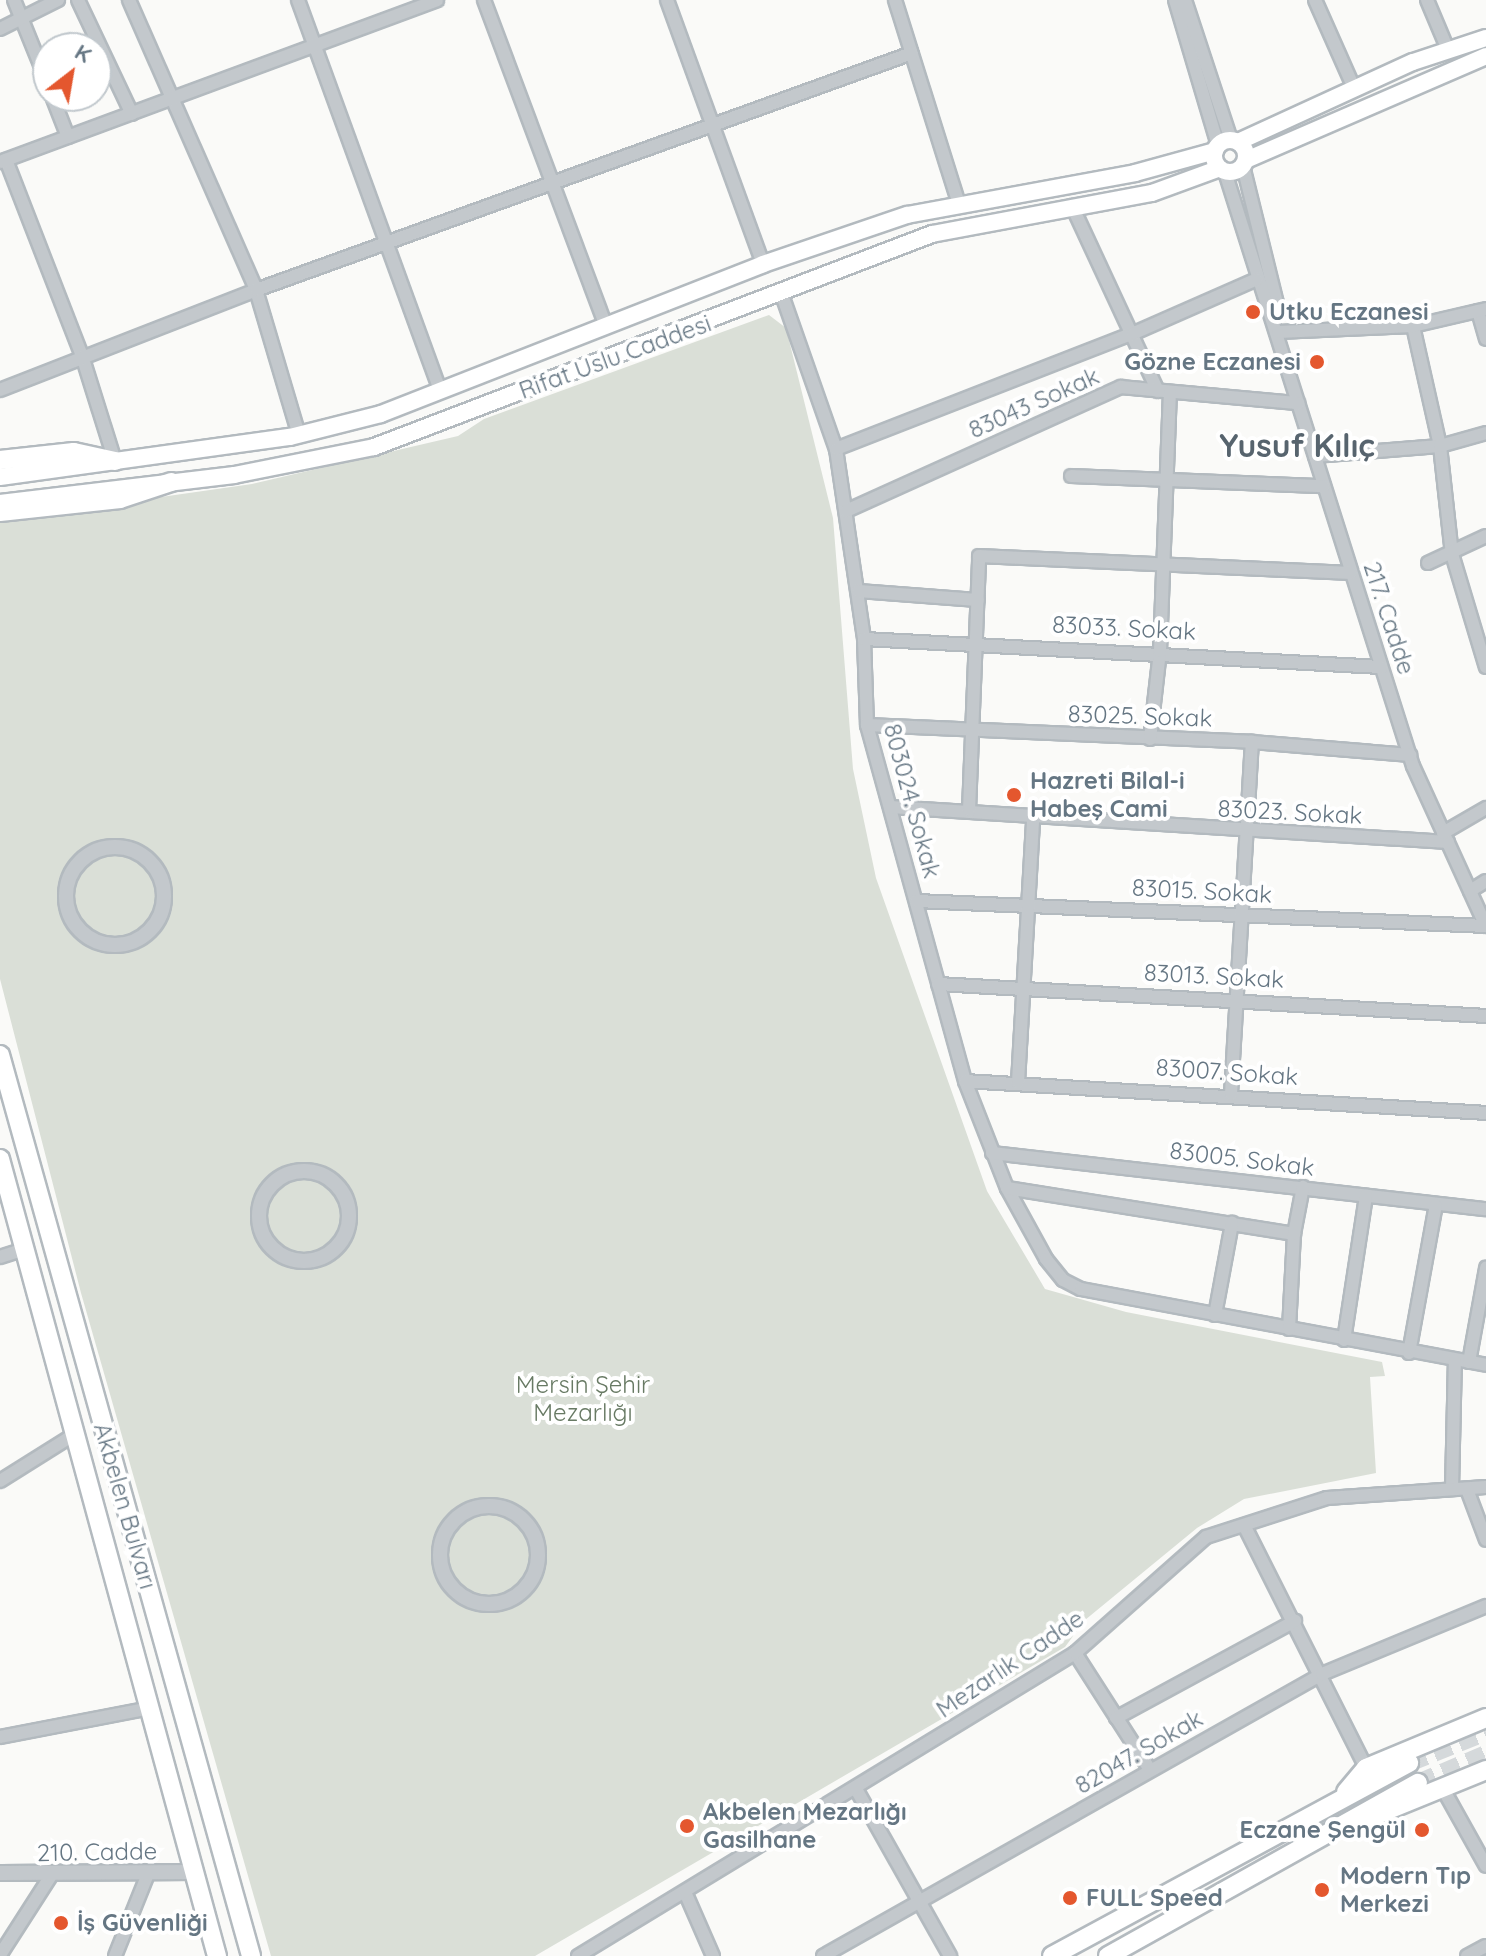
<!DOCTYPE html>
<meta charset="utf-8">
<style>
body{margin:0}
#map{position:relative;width:1486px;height:1956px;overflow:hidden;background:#fafaf8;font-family:Quicksand,sans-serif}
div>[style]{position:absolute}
.green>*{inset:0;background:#dadfd7}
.primary-tunnel>*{height:18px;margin-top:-9px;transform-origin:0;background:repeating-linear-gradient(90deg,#d5d9db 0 18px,transparent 0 27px)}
.roads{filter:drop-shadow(2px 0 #b3babf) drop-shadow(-2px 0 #b3babf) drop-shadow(0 2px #b3babf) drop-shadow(0 -2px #b3babf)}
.minor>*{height:12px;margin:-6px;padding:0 6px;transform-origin:6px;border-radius:6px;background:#c3c8cc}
.tertiary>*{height:14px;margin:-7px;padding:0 7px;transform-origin:7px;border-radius:7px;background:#c3c8cc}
.tertiary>.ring{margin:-7px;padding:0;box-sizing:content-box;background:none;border:14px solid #c3c8cc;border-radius:50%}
.secondary>*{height:16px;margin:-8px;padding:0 8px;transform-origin:8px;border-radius:8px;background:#fff}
.secondary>.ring{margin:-8px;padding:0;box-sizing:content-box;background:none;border:16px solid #fff;border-radius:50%}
.primary>*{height:18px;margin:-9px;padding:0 9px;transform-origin:9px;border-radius:9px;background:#fff}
.dots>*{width:22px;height:22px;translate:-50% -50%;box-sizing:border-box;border:4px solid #fff;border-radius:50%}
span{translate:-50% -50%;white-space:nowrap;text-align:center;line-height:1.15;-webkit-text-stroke:8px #fff;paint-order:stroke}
.poi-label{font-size:24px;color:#657683;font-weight:700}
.left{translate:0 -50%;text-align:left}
.right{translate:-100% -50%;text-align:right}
.street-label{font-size:24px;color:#657683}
.park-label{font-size:24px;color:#687a64}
.district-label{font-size:32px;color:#57646e;font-weight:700}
.north{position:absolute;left:32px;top:32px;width:80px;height:80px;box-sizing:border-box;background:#fff;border:2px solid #c1c8cd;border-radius:50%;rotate:31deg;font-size:22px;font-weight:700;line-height:32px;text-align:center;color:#657683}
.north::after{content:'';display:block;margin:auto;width:28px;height:36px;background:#e4572e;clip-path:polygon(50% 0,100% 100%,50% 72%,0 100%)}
</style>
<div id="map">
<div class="green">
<i style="clip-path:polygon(769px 315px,786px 328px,833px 518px,853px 769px,876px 878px,987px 1191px,1045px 1289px,1126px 1312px,1382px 1362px,1385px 1376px,1370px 1377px,1376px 1473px,1244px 1499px,1197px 1528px,1085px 1620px,1065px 1647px,535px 1956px,271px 1956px,81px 1293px,0 979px,0 520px,252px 484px,458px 436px,484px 419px)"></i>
</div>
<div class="primary-tunnel">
<i style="left:1409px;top:1763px;width:83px;rotate:-21.9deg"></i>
<i style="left:1418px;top:1783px;width:74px;rotate:-23.1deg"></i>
</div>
<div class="roads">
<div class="minor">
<i style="left:14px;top:0;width:91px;rotate:68deg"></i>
<i style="left:78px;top:0;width:126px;rotate:64.7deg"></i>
<i style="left:129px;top:0;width:317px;rotate:66.3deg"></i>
<i style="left:256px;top:290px;width:151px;rotate:73.5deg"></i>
<i style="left:298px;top:0;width:413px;rotate:70deg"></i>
<i style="left:484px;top:0;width:346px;rotate:69.5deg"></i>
<i style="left:667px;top:0;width:281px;rotate:70deg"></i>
<i style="left:895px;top:0;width:214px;rotate:72.6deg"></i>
<i style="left:1175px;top:0;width:151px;rotate:73.5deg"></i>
<i style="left:1185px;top:0;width:147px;rotate:71.8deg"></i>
<i style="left:1315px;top:0;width:96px;rotate:66.1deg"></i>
<i style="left:1427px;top:0;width:54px;rotate:67.2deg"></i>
<i style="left:0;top:29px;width:65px;rotate:-26.6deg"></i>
<i style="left:52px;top:96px;width:44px;rotate:68.7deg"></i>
<i style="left:6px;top:160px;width:213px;rotate:68.8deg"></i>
<i style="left:83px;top:359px;width:107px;rotate:72.6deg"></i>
<i style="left:0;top:162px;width:466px;rotate:-20.3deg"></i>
<i style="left:1243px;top:166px;width:141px;rotate:76.1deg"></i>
<i style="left:1277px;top:303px;width:12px;rotate:104deg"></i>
<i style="left:1225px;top:172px;width:623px;rotate:72.44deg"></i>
<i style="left:1413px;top:766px;width:176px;rotate:65.5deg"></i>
<i style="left:1072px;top:206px;width:204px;rotate:65.1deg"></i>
<i style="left:782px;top:295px;width:163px;rotate:70.7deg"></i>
<i style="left:836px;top:449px;width:192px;rotate:81.6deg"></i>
<i style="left:864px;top:639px;width:86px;rotate:88deg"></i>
<i style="left:867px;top:725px;width:369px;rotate:74.6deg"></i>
<i style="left:965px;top:1081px;width:115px;rotate:68.6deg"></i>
<i style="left:1007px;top:1188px;width:81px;rotate:61.2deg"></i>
<i style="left:1046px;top:1259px;width:27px;rotate:51deg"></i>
<i style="left:1063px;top:1280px;width:20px;rotate:27deg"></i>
<i style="left:1081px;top:1289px;width:412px;rotate:10.6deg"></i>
<i style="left:1478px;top:311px;width:29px;rotate:74deg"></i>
<i style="left:1413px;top:326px;width:123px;rotate:77.3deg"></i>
<i style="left:1440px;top:446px;width:109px;rotate:83.7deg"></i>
<i style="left:1452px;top:554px;width:118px;rotate:73.3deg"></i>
<i style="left:1278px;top:332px;width:135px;rotate:-2.5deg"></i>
<i style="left:1413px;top:326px;width:75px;rotate:-13.1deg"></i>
<i style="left:0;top:390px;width:275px;rotate:-21.3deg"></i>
<i style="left:256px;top:290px;width:697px;rotate:-19.86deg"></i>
<i style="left:836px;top:449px;width:320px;rotate:-21.3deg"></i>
<i style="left:1134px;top:333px;width:134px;rotate:-23.7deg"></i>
<i style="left:1315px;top:456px;width:125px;rotate:-4.6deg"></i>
<i style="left:1440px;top:446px;width:48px;rotate:-15.8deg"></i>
<i style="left:1071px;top:476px;width:253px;rotate:2.3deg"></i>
<i style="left:846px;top:511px;width:302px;rotate:-24.3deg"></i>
<i style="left:1121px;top:387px;width:178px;rotate:5.2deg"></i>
<i style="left:1428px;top:563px;width:64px;rotate:-25deg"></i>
<i style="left:858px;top:591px;width:120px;rotate:4.3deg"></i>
<i style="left:864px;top:639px;width:518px;rotate:3.1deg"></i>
<i style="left:867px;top:725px;width:385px;rotate:2.5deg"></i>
<i style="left:1252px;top:742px;width:159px;rotate:4.7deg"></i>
<i style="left:1150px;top:739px;width:89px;rotate:-83.5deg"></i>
<i style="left:1160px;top:651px;width:258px;rotate:-87.8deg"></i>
<i style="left:890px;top:807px;width:559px;rotate:3.59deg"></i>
<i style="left:969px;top:810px;width:254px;rotate:-87.7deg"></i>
<i style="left:979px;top:556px;width:372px;rotate:2.6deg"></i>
<i style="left:1443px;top:833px;width:50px;rotate:-30.2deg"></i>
<i style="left:1470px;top:891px;width:19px;rotate:-32deg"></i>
<i style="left:916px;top:901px;width:571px;rotate:2.51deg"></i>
<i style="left:938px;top:984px;width:549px;rotate:3.34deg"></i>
<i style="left:965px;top:1081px;width:522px;rotate:3.51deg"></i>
<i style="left:1018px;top:1082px;width:263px;rotate:-86.7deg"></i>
<i style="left:1231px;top:1094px;width:353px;rotate:-86.6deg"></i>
<i style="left:992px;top:1153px;width:497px;rotate:6.5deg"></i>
<i style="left:1007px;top:1188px;width:291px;rotate:9.1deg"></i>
<i style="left:0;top:1257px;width:25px;rotate:-18deg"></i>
<i style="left:1215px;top:1315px;width:94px;rotate:-79.5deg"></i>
<i style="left:1289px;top:1329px;width:95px;rotate:-87deg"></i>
<i style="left:1294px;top:1234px;width:48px;rotate:-79.2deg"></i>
<i style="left:1344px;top:1340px;width:146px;rotate:-81.3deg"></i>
<i style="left:1409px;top:1353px;width:150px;rotate:-79.7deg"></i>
<i style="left:1469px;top:1362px;width:96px;rotate:-79.7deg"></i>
<i style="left:0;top:1481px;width:89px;rotate:-32.1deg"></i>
<i style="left:1452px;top:1489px;width:129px;rotate:-88.7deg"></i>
<i style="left:1468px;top:1492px;width:51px;rotate:69.4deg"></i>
<i style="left:1244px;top:1525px;width:272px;rotate:63.3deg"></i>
<i style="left:1075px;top:1653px;width:139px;rotate:57.3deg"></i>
<i style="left:1116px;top:1718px;width:204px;rotate:-28.5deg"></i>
<i style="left:0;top:1737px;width:153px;rotate:-10.9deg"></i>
<i style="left:856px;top:1789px;width:192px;rotate:60.6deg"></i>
<i style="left:1443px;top:1789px;width:88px;rotate:60.8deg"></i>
<i style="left:685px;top:1892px;width:70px;rotate:66.4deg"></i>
<i style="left:0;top:1955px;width:93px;rotate:-57.3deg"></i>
<i style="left:115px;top:1956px;width:88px;rotate:-68.1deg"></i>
<i style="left:578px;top:1956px;width:582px;rotate:-31.37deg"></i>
<i style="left:1075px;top:1653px;width:175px;rotate:-41.5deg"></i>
<i style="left:1206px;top:1537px;width:127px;rotate:-17.9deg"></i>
<i style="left:1327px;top:1498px;width:159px;rotate:-4deg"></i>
<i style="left:823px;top:1956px;width:573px;rotate:-29.47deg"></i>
<i style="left:1322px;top:1674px;width:178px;rotate:-22.5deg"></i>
<i style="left:1467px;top:1956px;width:21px;rotate:-28deg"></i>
</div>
<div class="tertiary">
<i class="ring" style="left:66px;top:847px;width:84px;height:84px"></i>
<i class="ring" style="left:259px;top:1171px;width:76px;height:76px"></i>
<i class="ring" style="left:440px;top:1506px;width:84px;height:84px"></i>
<i style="left:0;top:1873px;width:195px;rotate:-0.3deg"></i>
</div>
<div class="secondary">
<i class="ring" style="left:1214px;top:140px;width:16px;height:16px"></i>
<i style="left:1238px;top:142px;width:192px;rotate:-24.6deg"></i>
<i style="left:1413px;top:62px;width:77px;rotate:-18.2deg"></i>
<i style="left:1246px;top:160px;width:262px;rotate:-23.4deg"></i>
<i style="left:0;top:477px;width:293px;rotate:-7.9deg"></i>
<i style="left:290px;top:437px;width:94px;rotate:-14.2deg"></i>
<i style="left:381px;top:414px;width:410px;rotate:-21.4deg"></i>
<i style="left:763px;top:264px;width:152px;rotate:-18.8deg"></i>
<i style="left:907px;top:215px;width:232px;rotate:-10.4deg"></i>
<i style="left:1135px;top:173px;width:83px;rotate:-15.4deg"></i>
<i style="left:0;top:503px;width:236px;rotate:-6.8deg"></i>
<i style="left:234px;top:475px;width:143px;rotate:-11.3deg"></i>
<i style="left:374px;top:447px;width:597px;rotate:-20.89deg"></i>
<i style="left:932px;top:234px;width:224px;rotate:-10.6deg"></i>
<i style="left:1152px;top:193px;width:72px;rotate:-20.2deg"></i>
</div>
<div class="primary">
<i style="left:0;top:460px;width:74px;rotate:-6.2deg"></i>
<i style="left:74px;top:452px;width:42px;rotate:12.4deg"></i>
<i style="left:0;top:512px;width:121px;rotate:-6.2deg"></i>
<i style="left:120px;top:499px;width:54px;rotate:-18.4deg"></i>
<i style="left:0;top:1055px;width:935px;rotate:74.43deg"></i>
<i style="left:0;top:1159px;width:826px;rotate:74.77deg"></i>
<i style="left:1346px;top:1792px;width:31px;rotate:-50deg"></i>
<i style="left:1366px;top:1768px;width:130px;rotate:-22.6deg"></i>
<i style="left:1371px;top:1817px;width:124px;rotate:-22.2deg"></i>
<i style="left:1052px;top:1956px;width:406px;rotate:-28.4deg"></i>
<i style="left:1108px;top:1956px;width:355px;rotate:-29.2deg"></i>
</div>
</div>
<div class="dots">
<i style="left:1253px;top:312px;background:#e4572e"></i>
<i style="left:1317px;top:362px;background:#e4572e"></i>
<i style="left:1014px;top:795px;background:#e4572e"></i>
<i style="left:687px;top:1826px;background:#e4572e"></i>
<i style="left:1422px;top:1830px;background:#e4572e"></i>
<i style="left:1322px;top:1890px;background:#e4572e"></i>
<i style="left:1070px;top:1898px;background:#e4572e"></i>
<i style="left:61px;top:1923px;background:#e4572e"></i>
</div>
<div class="poi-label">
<span class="left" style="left:1269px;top:312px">Utku Eczanesi</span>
<span class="right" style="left:1301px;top:362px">Gözne Eczanesi</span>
<span class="left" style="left:1030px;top:795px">Hazreti Bilal-i<br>Habeş Cami</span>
<span class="left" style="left:703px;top:1826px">Akbelen Mezarlığı<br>Gasilhane</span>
<span class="right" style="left:1406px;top:1830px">Eczane Şengül</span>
<span class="left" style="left:1340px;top:1890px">Modern Tıp<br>Merkezi</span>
<span class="left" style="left:1086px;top:1898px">FULL Speed</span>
<span class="left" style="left:77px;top:1923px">İş Güvenliği</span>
</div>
<div class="street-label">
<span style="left:615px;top:357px;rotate:-20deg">Rifat Uslu Caddesi</span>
<span style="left:1034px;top:403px;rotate:-24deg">83043 Sokak</span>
<span style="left:1389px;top:618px;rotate:72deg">217. Cadde</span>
<span style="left:1124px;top:628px;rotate:3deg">83033. Sokak</span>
<span style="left:1140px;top:716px;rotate:2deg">83025. Sokak</span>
<span style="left:912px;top:801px;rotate:75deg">803024. Sokak</span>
<span style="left:1290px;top:812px;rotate:3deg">83023. Sokak</span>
<span style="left:1202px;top:891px;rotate:3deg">83015. Sokak</span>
<span style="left:1214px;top:976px;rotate:3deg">83013. Sokak</span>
<span style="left:1227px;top:1072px;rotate:4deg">83007. Sokak</span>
<span style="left:1242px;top:1159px;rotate:7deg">83005. Sokak</span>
<span style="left:125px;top:1506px;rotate:74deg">Akbelen Bulvarı</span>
<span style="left:1010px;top:1664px;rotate:-34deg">Mezarlık Cadde</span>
<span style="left:1139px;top:1752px;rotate:-30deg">82047. Sokak</span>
<span style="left:97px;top:1852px;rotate:-1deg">210. Cadde</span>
</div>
<div class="park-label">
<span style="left:583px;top:1399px">Mersin Şehir<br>Mezarlığı</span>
</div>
<div class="district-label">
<span style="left:1297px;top:445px">Yusuf Kılıç</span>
</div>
<div class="north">K</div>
</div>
